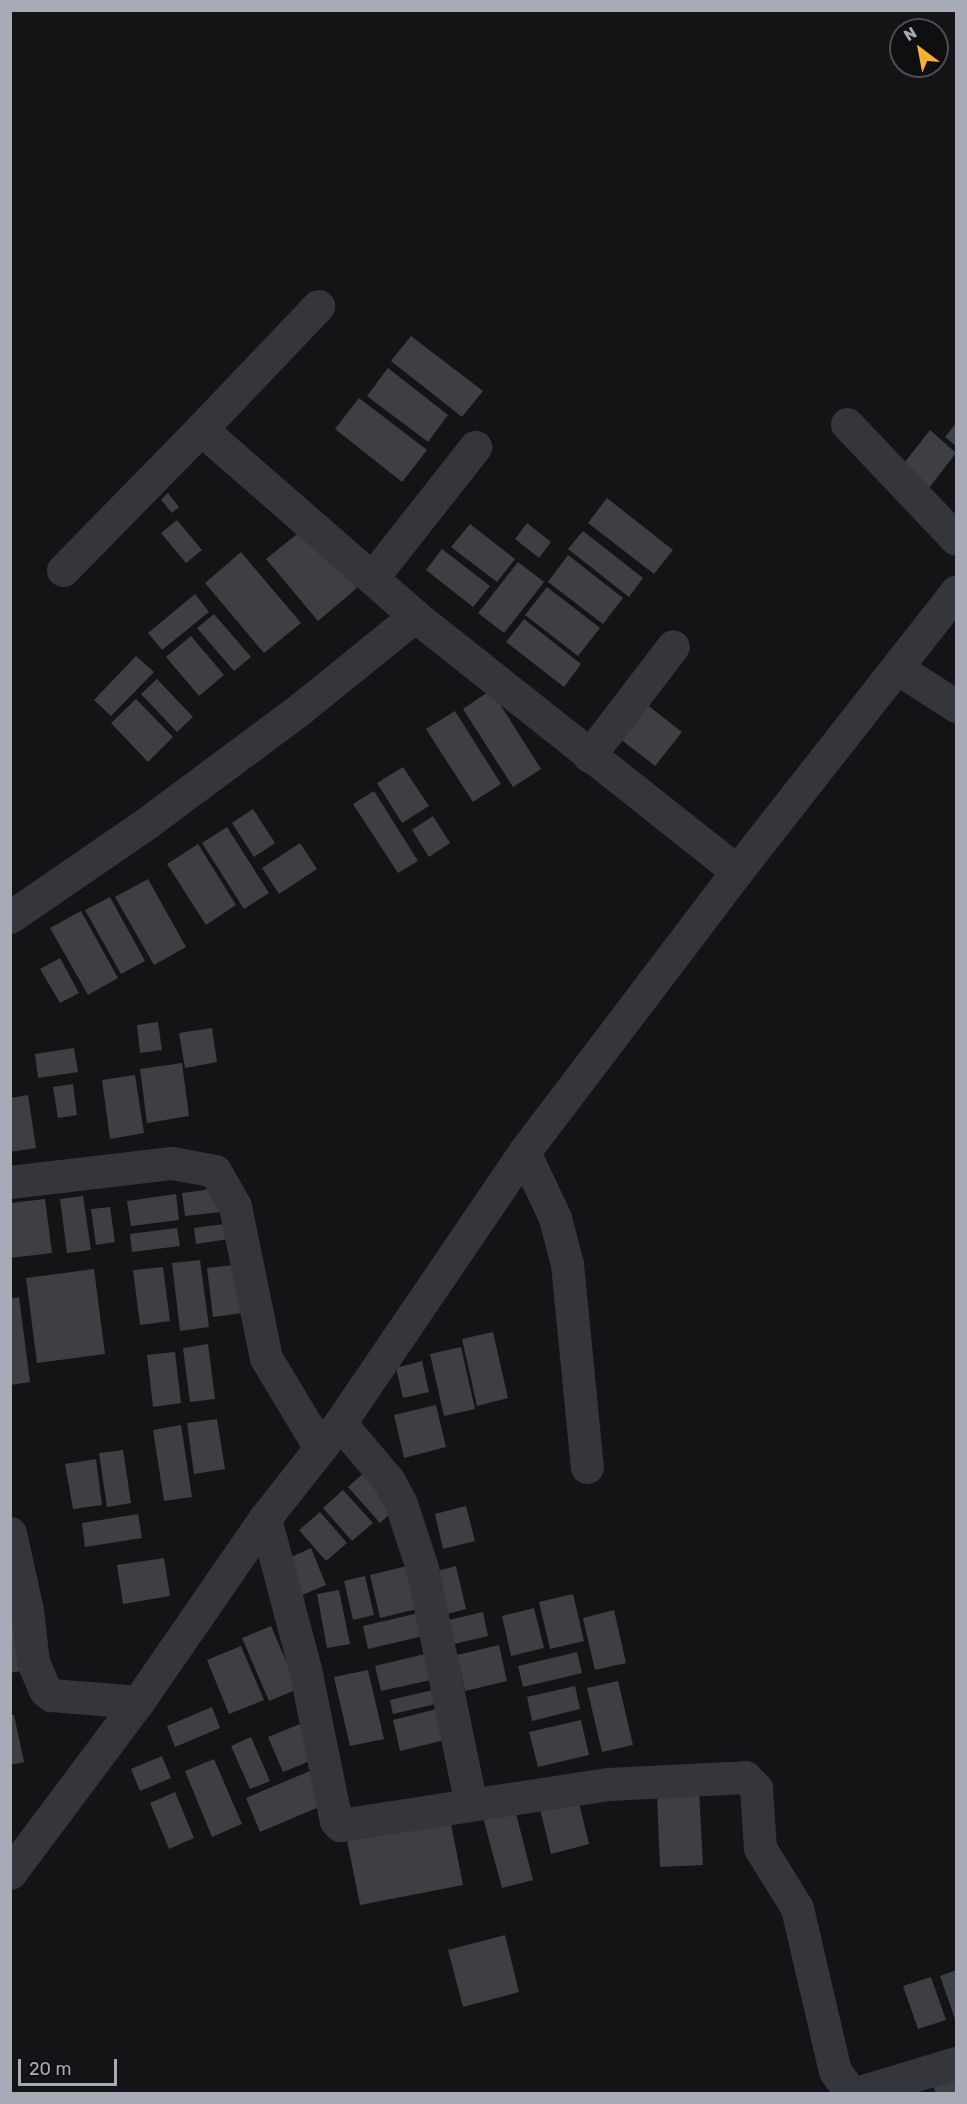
<!DOCTYPE html>
<style>
body{margin:0}
#map{position:relative;width:967px;height:2104px;overflow:hidden;background:#141416;font-family:Rubik,sans-serif}
div>[style]{position:absolute}
.building>*{inset:0;background:#3e3f43}
.minor>*{height:33px;margin:-16.5px;padding:0 16.5px;transform-origin:16.5px;border-radius:16.5px;background:#35363b}
.tertiary>*{height:33px;margin:-16.5px;padding:0 16.5px;transform-origin:16.5px;border-radius:16.5px;background:#35363b}
span{translate:-50% -50%;white-space:nowrap;text-align:center;line-height:1.15;-webkit-text-stroke:6px #0f0f11;paint-order:stroke}
.frame{position:absolute;inset:0;border:12px solid #a6abb7;pointer-events:none}
.north{position:absolute;left:889px;top:18px;width:60px;height:60px;box-sizing:border-box;background:#0f0f11;border:2px solid #4b4d53;border-radius:50%;rotate:328deg;font-size:16px;font-weight:700;line-height:24px;text-align:center;color:#a6abb7}
.north::after{content:'';display:block;margin:auto;width:21px;height:27px;background:#f7b12c;clip-path:polygon(50% 0,100% 100%,50% 72%,0 100%)}
.scale{position:absolute;left:18px;top:2059px;width:99px;height:27px;box-sizing:border-box;border:3px solid #a6abb7;border-top:0;padding-left:8px;font-size:18px;line-height:21px;white-space:nowrap;color:#a6abb7;-webkit-text-stroke:4px #0f0f11;paint-order:stroke}
</style>
<div id="map">
<div class="building">
<i style="clip-path:polygon(411px 336px,483px 391px,462px 417px,391px 361px)"></i>
<i style="clip-path:polygon(388px 368px,448px 415px,428px 442px,367px 396px)"></i>
<i style="clip-path:polygon(359px 398px,427px 450px,402px 482px,335px 429px)"></i>
<i style="clip-path:polygon(956px 423px,956px 446px,945px 437px)"></i>
<i style="clip-path:polygon(930px 430px,956px 453px,929px 488px,901px 467px)"></i>
<i style="clip-path:polygon(168px 493px,179px 507px,172px 513px,161px 500px)"></i>
<i style="clip-path:polygon(607px 498px,673px 550px,654px 574px,588px 523px)"></i>
<i style="clip-path:polygon(177px 520px,202px 550px,186px 563px,161px 533px)"></i>
<i style="clip-path:polygon(527px 523px,551px 542px,539px 558px,515px 539px)"></i>
<i style="clip-path:polygon(470px 524px,515px 559px,497px 582px,451px 547px)"></i>
<i style="clip-path:polygon(306px 527px,357px 588px,318px 621px,266px 559px)"></i>
<i style="clip-path:polygon(583px 531px,643px 578px,629px 597px,568px 549px)"></i>
<i style="clip-path:polygon(442px 549px,490px 586px,473px 607px,426px 570px)"></i>
<i style="clip-path:polygon(241px 552px,301px 623px,264px 653px,205px 583px)"></i>
<i style="clip-path:polygon(568px 555px,623px 598px,603px 624px,548px 582px)"></i>
<i style="clip-path:polygon(518px 562px,544px 582px,504px 633px,478px 613px)"></i>
<i style="clip-path:polygon(547px 587px,600px 628px,578px 656px,525px 615px)"></i>
<i style="clip-path:polygon(195px 594px,209px 612px,162px 650px,148px 633px)"></i>
<i style="clip-path:polygon(214px 614px,251px 657px,234px 671px,197px 628px)"></i>
<i style="clip-path:polygon(524px 619px,581px 664px,564px 687px,506px 642px)"></i>
<i style="clip-path:polygon(191px 636px,224px 675px,199px 696px,166px 657px)"></i>
<i style="clip-path:polygon(136px 656px,154px 672px,111px 716px,94px 700px)"></i>
<i style="clip-path:polygon(157px 679px,193px 717px,177px 732px,141px 694px)"></i>
<i style="clip-path:polygon(491px 690px,541px 769px,513px 787px,463px 709px)"></i>
<i style="clip-path:polygon(637px 697px,682px 732px,655px 766px,610px 731px)"></i>
<i style="clip-path:polygon(136px 699px,173px 737px,148px 762px,111px 723px)"></i>
<i style="clip-path:polygon(455px 711px,501px 784px,473px 802px,426px 729px)"></i>
<i style="clip-path:polygon(403px 767px,429px 806px,402px 823px,377px 783px)"></i>
<i style="clip-path:polygon(374px 791px,418px 861px,398px 873px,353px 804px)"></i>
<i style="clip-path:polygon(253px 809px,275px 843px,254px 857px,232px 823px)"></i>
<i style="clip-path:polygon(433px 816px,450px 843px,429px 857px,412px 830px)"></i>
<i style="clip-path:polygon(227px 827px,269px 893px,244px 909px,202px 843px)"></i>
<i style="clip-path:polygon(300px 843px,317px 869px,279px 894px,262px 868px)"></i>
<i style="clip-path:polygon(198px 844px,236px 905px,206px 925px,167px 864px)"></i>
<i style="clip-path:polygon(148px 879px,186px 947px,154px 965px,115px 897px)"></i>
<i style="clip-path:polygon(110px 897px,145px 961px,121px 974px,85px 910px)"></i>
<i style="clip-path:polygon(81px 911px,118px 978px,88px 995px,50px 928px)"></i>
<i style="clip-path:polygon(60px 958px,79px 993px,60px 1003px,40px 969px)"></i>
<i style="clip-path:polygon(158px 1022px,162px 1050px,140px 1053px,137px 1025px)"></i>
<i style="clip-path:polygon(212px 1028px,217px 1062px,185px 1068px,179px 1033px)"></i>
<i style="clip-path:polygon(74px 1048px,78px 1072px,38px 1078px,35px 1054px)"></i>
<i style="clip-path:polygon(182px 1063px,189px 1116px,147px 1123px,140px 1069px)"></i>
<i style="clip-path:polygon(135px 1075px,144px 1133px,110px 1139px,102px 1080px)"></i>
<i style="clip-path:polygon(73px 1084px,77px 1115px,58px 1118px,53px 1087px)"></i>
<i style="clip-path:polygon(28px 1095px,36px 1148px,10px 1152px,10px 1098px)"></i>
<i style="clip-path:polygon(227px 1187px,230px 1211px,185px 1216px,182px 1193px)"></i>
<i style="clip-path:polygon(176px 1194px,179px 1220px,131px 1226px,127px 1201px)"></i>
<i style="clip-path:polygon(83px 1196px,91px 1250px,67px 1253px,60px 1199px)"></i>
<i style="clip-path:polygon(45px 1199px,52px 1253px,10px 1258px,10px 1203px)"></i>
<i style="clip-path:polygon(110px 1207px,115px 1242px,96px 1245px,91px 1209px)"></i>
<i style="clip-path:polygon(233px 1223px,235px 1238px,196px 1244px,194px 1228px)"></i>
<i style="clip-path:polygon(177px 1228px,180px 1246px,132px 1252px,130px 1234px)"></i>
<i style="clip-path:polygon(200px 1260px,209px 1327px,180px 1331px,172px 1263px)"></i>
<i style="clip-path:polygon(242px 1264px,249px 1312px,213px 1317px,207px 1268px)"></i>
<i style="clip-path:polygon(163px 1267px,170px 1321px,140px 1325px,133px 1270px)"></i>
<i style="clip-path:polygon(94px 1269px,105px 1354px,37px 1363px,26px 1278px)"></i>
<i style="clip-path:polygon(19px 1297px,30px 1382px,10px 1385px,10px 1299px)"></i>
<i style="clip-path:polygon(493px 1332px,508px 1398px,477px 1406px,462px 1339px)"></i>
<i style="clip-path:polygon(208px 1344px,215px 1399px,190px 1402px,183px 1348px)"></i>
<i style="clip-path:polygon(461px 1347px,475px 1409px,444px 1416px,430px 1354px)"></i>
<i style="clip-path:polygon(175px 1352px,181px 1403px,153px 1407px,147px 1355px)"></i>
<i style="clip-path:polygon(422px 1361px,429px 1392px,403px 1398px,396px 1368px)"></i>
<i style="clip-path:polygon(436px 1405px,446px 1447px,404px 1458px,394px 1415px)"></i>
<i style="clip-path:polygon(217px 1419px,225px 1469px,194px 1474px,187px 1423px)"></i>
<i style="clip-path:polygon(181px 1425px,192px 1497px,164px 1501px,153px 1430px)"></i>
<i style="clip-path:polygon(123px 1450px,131px 1503px,107px 1507px,99px 1453px)"></i>
<i style="clip-path:polygon(96px 1459px,102px 1505px,73px 1509px,65px 1464px)"></i>
<i style="clip-path:polygon(368px 1469px,400px 1505px,380px 1523px,348px 1487px)"></i>
<i style="clip-path:polygon(343px 1490px,373px 1523px,352px 1541px,323px 1508px)"></i>
<i style="clip-path:polygon(466px 1506px,475px 1541px,443px 1549px,435px 1514px)"></i>
<i style="clip-path:polygon(320px 1512px,347px 1543px,326px 1561px,299px 1530px)"></i>
<i style="clip-path:polygon(138px 1514px,142px 1538px,85px 1547px,82px 1523px)"></i>
<i style="clip-path:polygon(311px 1548px,326px 1585px,295px 1598px,280px 1562px)"></i>
<i style="clip-path:polygon(164px 1558px,170px 1596px,123px 1604px,117px 1565px)"></i>
<i style="clip-path:polygon(411px 1565px,421px 1608px,380px 1618px,370px 1575px)"></i>
<i style="clip-path:polygon(456px 1566px,466px 1609px,439px 1616px,429px 1573px)"></i>
<i style="clip-path:polygon(365px 1576px,374px 1615px,353px 1620px,344px 1581px)"></i>
<i style="clip-path:polygon(339px 1590px,350px 1644px,327px 1648px,317px 1594px)"></i>
<i style="clip-path:polygon(573px 1594px,584px 1641px,550px 1649px,539px 1602px)"></i>
<i style="clip-path:polygon(10px 1598px,26px 1670px,10px 1673px)"></i>
<i style="clip-path:polygon(534px 1608px,544px 1648px,511px 1656px,502px 1616px)"></i>
<i style="clip-path:polygon(614px 1610px,626px 1663px,595px 1670px,583px 1618px)"></i>
<i style="clip-path:polygon(427px 1611px,432px 1634px,368px 1649px,363px 1626px)"></i>
<i style="clip-path:polygon(483px 1612px,488px 1636px,445px 1646px,440px 1622px)"></i>
<i style="clip-path:polygon(271px 1626px,298px 1689px,269px 1701px,242px 1638px)"></i>
<i style="clip-path:polygon(499px 1645px,507px 1681px,465px 1691px,457px 1655px)"></i>
<i style="clip-path:polygon(241px 1646px,264px 1700px,229px 1714px,207px 1660px)"></i>
<i style="clip-path:polygon(433px 1652px,440px 1678px,381px 1691px,375px 1666px)"></i>
<i style="clip-path:polygon(577px 1652px,582px 1673px,523px 1687px,518px 1666px)"></i>
<i style="clip-path:polygon(368px 1670px,384px 1739px,350px 1746px,334px 1677px)"></i>
<i style="clip-path:polygon(618px 1681px,633px 1745px,602px 1752px,587px 1688px)"></i>
<i style="clip-path:polygon(575px 1686px,580px 1709px,532px 1721px,527px 1697px)"></i>
<i style="clip-path:polygon(441px 1688px,444px 1702px,393px 1714px,390px 1700px)"></i>
<i style="clip-path:polygon(212px 1707px,220px 1728px,175px 1747px,167px 1726px)"></i>
<i style="clip-path:polygon(441px 1708px,449px 1739px,400px 1751px,393px 1720px)"></i>
<i style="clip-path:polygon(10px 1715px,14px 1715px,24px 1762px,10px 1765px)"></i>
<i style="clip-path:polygon(581px 1720px,589px 1755px,538px 1767px,529px 1732px)"></i>
<i style="clip-path:polygon(300px 1724px,315px 1759px,283px 1772px,268px 1737px)"></i>
<i style="clip-path:polygon(251px 1737px,270px 1781px,250px 1789px,231px 1746px)"></i>
<i style="clip-path:polygon(162px 1756px,171px 1778px,140px 1791px,131px 1769px)"></i>
<i style="clip-path:polygon(214px 1759px,242px 1824px,212px 1837px,185px 1771px)"></i>
<i style="clip-path:polygon(312px 1770px,326px 1804px,260px 1832px,246px 1798px)"></i>
<i style="clip-path:polygon(699px 1791px,703px 1865px,660px 1867px,657px 1794px)"></i>
<i style="clip-path:polygon(175px 1792px,194px 1838px,169px 1849px,150px 1803px)"></i>
<i style="clip-path:polygon(577px 1795px,589px 1844px,551px 1854px,539px 1805px)"></i>
<i style="clip-path:polygon(513px 1802px,533px 1880px,502px 1888px,481px 1810px)"></i>
<i style="clip-path:polygon(450px 1819px,463px 1885px,360px 1905px,347px 1840px)"></i>
<i style="clip-path:polygon(505px 1935px,519px 1992px,463px 2007px,448px 1950px)"></i>
<i style="clip-path:polygon(956px 1970px,956px 2022px,940px 1976px)"></i>
<i style="clip-path:polygon(931px 1977px,946px 2020px,918px 2029px,903px 1986px)"></i>
<i style="clip-path:polygon(931px 2078px,956px 2079px,956px 2094px,936px 2094px)"></i>
</div>
<div class="minor">
<i style="left:847px;top:424px;width:158px;rotate:46.5deg"></i>
<i style="left:201px;top:429px;width:170px;rotate:-46.4deg"></i>
<i style="left:63px;top:570px;width:197px;rotate:-45.6deg"></i>
<i style="left:201px;top:429px;width:284px;rotate:41.1deg"></i>
<i style="left:415px;top:616px;width:411px;rotate:38.4deg"></i>
<i style="left:372px;top:578px;width:167px;rotate:-51.8deg"></i>
<i style="left:897px;top:668px;width:70px;rotate:32.8deg"></i>
<i style="left:589px;top:756px;width:138px;rotate:-52.6deg"></i>
<i style="left:10px;top:917px;width:168px;rotate:-34.5deg"></i>
<i style="left:148px;top:822px;width:189px;rotate:-36.6deg"></i>
<i style="left:300px;top:709px;width:148px;rotate:-39deg"></i>
<i style="left:524px;top:1152px;width:73px;rotate:64.8deg"></i>
<i style="left:555px;top:1218px;width:48px;rotate:75.4deg"></i>
<i style="left:567px;top:1264px;width:204px;rotate:84.4deg"></i>
<i style="left:10px;top:1182px;width:163px;rotate:-6.7deg"></i>
<i style="left:172px;top:1163px;width:44px;rotate:10.5deg"></i>
<i style="left:215px;top:1171px;width:40px;rotate:60.3deg"></i>
<i style="left:235px;top:1206px;width:155px;rotate:78.5deg"></i>
<i style="left:266px;top:1358px;width:105px;rotate:59deg"></i>
<i style="left:340px;top:1423px;width:76px;rotate:49.8deg"></i>
<i style="left:389px;top:1481px;width:26px;rotate:62deg"></i>
<i style="left:401px;top:1504px;width:67px;rotate:71.8deg"></i>
<i style="left:422px;top:1568px;width:241px;rotate:78.3deg"></i>
<i style="left:265px;top:1518px;width:156px;rotate:75.2deg"></i>
<i style="left:305px;top:1669px;width:155px;rotate:78.5deg"></i>
<i style="left:336px;top:1821px;width:6px;rotate:45deg"></i>
<i style="left:340px;top:1825px;width:272px;rotate:-8.7deg"></i>
<i style="left:609px;top:1784px;width:136px;rotate:-2.9deg"></i>
<i style="left:745px;top:1777px;width:16px;rotate:45deg"></i>
<i style="left:756px;top:1788px;width:60px;rotate:86.2deg"></i>
<i style="left:760px;top:1848px;width:70px;rotate:58.3deg"></i>
<i style="left:797px;top:1908px;width:167px;rotate:76.9deg"></i>
<i style="left:835px;top:2071px;width:29px;rotate:54deg"></i>
<i style="left:10px;top:1533px;width:79px;rotate:77.6deg"></i>
<i style="left:27px;top:1610px;width:52px;rotate:83.4deg"></i>
<i style="left:33px;top:1662px;width:30px;rotate:67deg"></i>
<i style="left:45px;top:1690px;width:8px;rotate:40deg"></i>
<i style="left:51px;top:1695px;width:87px;rotate:4.6deg"></i>
<i style="left:853px;top:2094px;width:108px;rotate:-16.8deg"></i>
</div>
<div class="tertiary">
<i style="left:10px;top:1873px;width:214px;rotate:-53.2deg"></i>
<i style="left:138px;top:1702px;width:224px;rotate:-55.4deg"></i>
<i style="left:265px;top:1518px;width:121px;rotate:-51.7deg"></i>
<i style="left:340px;top:1423px;width:328px;rotate:-55.8deg"></i>
<i style="left:524px;top:1152px;width:353px;rotate:-52.8deg"></i>
<i style="left:737px;top:871px;width:355px;rotate:-51.9deg"></i>
</div>
<div class="frame"></div>
<div class="north">N</div>
<div class="scale">20 m</div>
</div>
